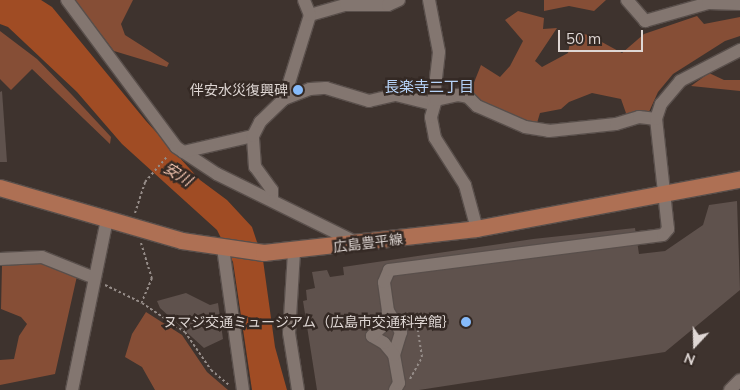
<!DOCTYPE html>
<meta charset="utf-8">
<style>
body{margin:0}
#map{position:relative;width:740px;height:390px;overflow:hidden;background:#3e332e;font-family:Mulish,"Noto Sans JP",sans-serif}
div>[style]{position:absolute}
.green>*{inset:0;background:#864e36}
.water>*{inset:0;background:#a04c24}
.building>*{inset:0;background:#5f524d}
.path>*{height:2px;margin-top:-1px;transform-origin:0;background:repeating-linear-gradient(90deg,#958c88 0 2.5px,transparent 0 5px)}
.roads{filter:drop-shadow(1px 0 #594f4b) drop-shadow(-1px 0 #594f4b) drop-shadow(0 1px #594f4b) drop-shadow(0 -1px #594f4b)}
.minor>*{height:12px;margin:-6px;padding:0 6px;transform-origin:6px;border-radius:6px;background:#837670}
.major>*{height:16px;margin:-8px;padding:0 8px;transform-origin:8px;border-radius:8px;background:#ae7054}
.dots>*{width:14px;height:14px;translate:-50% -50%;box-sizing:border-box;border:2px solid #342924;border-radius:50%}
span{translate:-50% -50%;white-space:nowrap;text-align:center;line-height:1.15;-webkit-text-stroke:5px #342924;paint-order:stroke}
.poi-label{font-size:14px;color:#dfd7d4}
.right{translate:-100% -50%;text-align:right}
.street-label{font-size:14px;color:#dfd7d4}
.neighbourhood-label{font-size:15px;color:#b7d4f9}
.water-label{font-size:15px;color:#f9c9b4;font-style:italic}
.north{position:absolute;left:670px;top:320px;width:50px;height:50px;-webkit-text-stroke:4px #342924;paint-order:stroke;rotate:201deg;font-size:14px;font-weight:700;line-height:20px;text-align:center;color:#dfd7d4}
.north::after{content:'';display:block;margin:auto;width:18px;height:22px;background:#dfd7d4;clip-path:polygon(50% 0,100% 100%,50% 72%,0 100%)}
.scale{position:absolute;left:558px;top:30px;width:85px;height:22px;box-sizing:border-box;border:2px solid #dfd7d4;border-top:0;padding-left:6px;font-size:15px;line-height:18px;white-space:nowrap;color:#dfd7d4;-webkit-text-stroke:4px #342924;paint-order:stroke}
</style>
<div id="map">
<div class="green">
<i style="clip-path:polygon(75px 0,133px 0,121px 24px,125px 35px,169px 63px,167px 67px,114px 51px)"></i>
<i style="clip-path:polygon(544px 0,606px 0,594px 11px,569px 6px,544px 11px)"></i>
<i style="clip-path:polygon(518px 11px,544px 18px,543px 29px,557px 28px,535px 61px,542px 67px,568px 53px,572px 32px,589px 35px,622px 53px,644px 34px,697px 16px,704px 24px,740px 17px,740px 36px,725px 41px,673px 74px,658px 92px,648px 114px,627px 116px,621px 99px,592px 93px,569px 102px,561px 109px,540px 113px,537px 123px,525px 121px,469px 95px,481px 65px,500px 77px,510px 66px,523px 41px,505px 20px)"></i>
<i style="clip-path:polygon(0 31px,37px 59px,73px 96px,111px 137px,110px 144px,32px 69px,11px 90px,0 79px)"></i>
<i style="clip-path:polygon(709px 73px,724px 80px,740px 80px,740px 91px,691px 86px)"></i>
<i style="clip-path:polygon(39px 262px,77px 276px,55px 374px,0 385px,0 360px,14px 359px,19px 336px,27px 324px,21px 317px,1px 309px,2px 265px)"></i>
<i style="clip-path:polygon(146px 312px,182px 335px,207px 372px,228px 390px,155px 390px,142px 367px,125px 357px,132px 334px)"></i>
</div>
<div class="water">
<i style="clip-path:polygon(0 0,41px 0,52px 7px,146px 121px,200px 180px,227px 200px,252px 227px,263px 260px,275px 347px,287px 390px,252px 390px,233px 262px,217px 230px,122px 144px,77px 92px,8px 27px,0 24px)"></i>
</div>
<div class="building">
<i style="clip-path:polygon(2px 91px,7px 162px,0 162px,0 92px)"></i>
<i style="clip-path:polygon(737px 201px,740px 290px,665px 352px,419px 390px,317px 390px,303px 301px,307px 300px,306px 290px,315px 288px,312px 272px,327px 270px,330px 277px,344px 275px,343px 267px,533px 239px,635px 228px,639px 254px,665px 251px,703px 225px,709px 205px)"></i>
<i style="clip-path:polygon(186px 293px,210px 305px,218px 303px,223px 339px,204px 348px,160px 308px,157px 301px)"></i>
</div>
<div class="path">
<i style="left:135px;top:213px;width:33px;rotate:-72deg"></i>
<i style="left:145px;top:182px;width:35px;rotate:-49deg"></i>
<i style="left:141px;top:243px;width:37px;rotate:73deg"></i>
<i style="left:152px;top:278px;width:26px;rotate:113deg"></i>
<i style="left:105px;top:285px;width:41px;rotate:25.9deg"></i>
<i style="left:142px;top:303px;width:52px;rotate:34deg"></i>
<i style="left:185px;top:332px;width:46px;rotate:55.6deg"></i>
<i style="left:211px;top:370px;width:23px;rotate:40deg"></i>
<i style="left:410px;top:379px;width:25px;rotate:-61deg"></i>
<i style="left:422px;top:357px;width:31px;rotate:-99deg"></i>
<i style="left:417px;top:326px;width:4px;rotate:-14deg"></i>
</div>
<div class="roads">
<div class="minor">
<i style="left:67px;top:0;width:183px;rotate:53.4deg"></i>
<i style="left:176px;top:147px;width:49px;rotate:33.4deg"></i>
<i style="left:217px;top:174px;width:158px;rotate:26.2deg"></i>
<i style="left:627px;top:0;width:28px;rotate:49deg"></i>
<i style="left:645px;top:21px;width:66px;rotate:-15.9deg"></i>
<i style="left:708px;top:3px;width:32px;rotate:2deg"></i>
<i style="left:310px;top:15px;width:37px;rotate:-16deg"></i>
<i style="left:346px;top:5px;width:42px"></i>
<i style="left:388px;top:5px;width:12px;rotate:-24deg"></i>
<i style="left:284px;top:99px;width:28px;rotate:-21deg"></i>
<i style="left:310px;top:89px;width:16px;rotate:-4deg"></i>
<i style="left:326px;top:88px;width:45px;rotate:16.8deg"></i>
<i style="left:369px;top:101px;width:28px;rotate:-13deg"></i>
<i style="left:396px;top:95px;width:38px;rotate:14deg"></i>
<i style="left:433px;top:104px;width:52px;rotate:-83.4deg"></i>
<i style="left:439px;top:52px;width:53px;rotate:-100.9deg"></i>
<i style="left:183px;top:152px;width:72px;rotate:-12.9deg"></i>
<i style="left:272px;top:199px;width:9px;rotate:-90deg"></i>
<i style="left:272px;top:190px;width:29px;rotate:-126deg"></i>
<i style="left:255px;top:167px;width:31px;rotate:-94deg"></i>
<i style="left:253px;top:136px;width:16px;rotate:-63deg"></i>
<i style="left:260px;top:122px;width:33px;rotate:-44deg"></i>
<i style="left:284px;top:99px;width:88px;rotate:-72.8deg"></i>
<i style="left:310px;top:15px;width:16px;rotate:-112deg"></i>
<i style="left:477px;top:229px;width:46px;rotate:-105.3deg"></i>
<i style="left:465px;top:185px;width:56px;rotate:-122.6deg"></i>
<i style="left:435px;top:138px;width:21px;rotate:-101deg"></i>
<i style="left:431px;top:117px;width:18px;rotate:-74deg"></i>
<i style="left:436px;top:100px;width:23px;rotate:-13deg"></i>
<i style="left:458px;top:95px;width:10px;rotate:11deg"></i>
<i style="left:468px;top:97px;width:13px;rotate:45deg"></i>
<i style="left:477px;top:106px;width:52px;rotate:23.6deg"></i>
<i style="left:525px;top:127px;width:24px;rotate:9deg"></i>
<i style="left:549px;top:131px;width:67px;rotate:-6deg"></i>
<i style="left:616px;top:124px;width:24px;rotate:-17deg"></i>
<i style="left:639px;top:117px;width:17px;rotate:7deg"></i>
<i style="left:223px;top:248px;width:143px;rotate:82deg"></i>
<i style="left:294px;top:252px;width:81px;rotate:93.5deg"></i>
<i style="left:289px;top:333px;width:58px;rotate:81deg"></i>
<i style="left:0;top:259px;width:42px;rotate:-2.7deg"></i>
<i style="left:42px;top:257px;width:54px;rotate:21.8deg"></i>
<i style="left:388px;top:311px;width:25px;rotate:58deg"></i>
<i style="left:401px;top:332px;width:24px;rotate:107deg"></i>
<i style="left:72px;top:390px;width:175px;rotate:-78.4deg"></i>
<i style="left:395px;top:390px;width:8px;rotate:-60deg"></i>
<i style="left:399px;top:383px;width:28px;rotate:-100deg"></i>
<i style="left:394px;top:355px;width:16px;rotate:-130deg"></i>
<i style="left:384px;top:343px;width:14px;rotate:-150deg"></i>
<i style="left:372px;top:336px;width:18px;rotate:-43deg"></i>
<i style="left:385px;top:324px;width:13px;rotate:-77deg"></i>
<i style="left:388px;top:311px;width:29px;rotate:-98deg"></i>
<i style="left:384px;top:282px;width:13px;rotate:-67deg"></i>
<i style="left:389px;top:270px;width:276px;rotate:-7.3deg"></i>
<i style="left:663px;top:235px;width:8px;rotate:-50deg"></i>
<i style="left:668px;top:229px;width:111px;rotate:-96.2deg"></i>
<i style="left:656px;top:119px;width:16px;rotate:-72deg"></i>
<i style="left:661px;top:104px;width:30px;rotate:-50deg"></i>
<i style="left:680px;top:81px;width:68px;rotate:-27.3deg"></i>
<i style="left:730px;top:390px;width:14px;rotate:-45deg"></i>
</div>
<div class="major">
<i style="left:0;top:188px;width:190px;rotate:16.2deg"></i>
<i style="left:182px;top:241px;width:83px;rotate:8.3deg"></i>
<i style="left:264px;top:253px;width:214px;rotate:-6.4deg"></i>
<i style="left:477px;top:229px;width:268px;rotate:-10.6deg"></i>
</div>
</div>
<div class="dots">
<i style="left:298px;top:90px;background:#86bbfb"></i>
<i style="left:466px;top:322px;background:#86bbfb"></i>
</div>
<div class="poi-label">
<span class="right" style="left:288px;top:90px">伴安水災復興碑</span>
<span class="right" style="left:456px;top:322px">ヌマジ交通ミュージアム（広島市交通科学館｝</span>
</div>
<div class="street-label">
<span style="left:368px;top:243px;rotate:-7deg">広島豊平線</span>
</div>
<div class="neighbourhood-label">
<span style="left:429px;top:87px">長楽寺二丁目</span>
</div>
<div class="water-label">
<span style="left:178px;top:174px;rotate:32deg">安川</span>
</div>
<div class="north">N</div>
<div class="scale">50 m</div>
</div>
